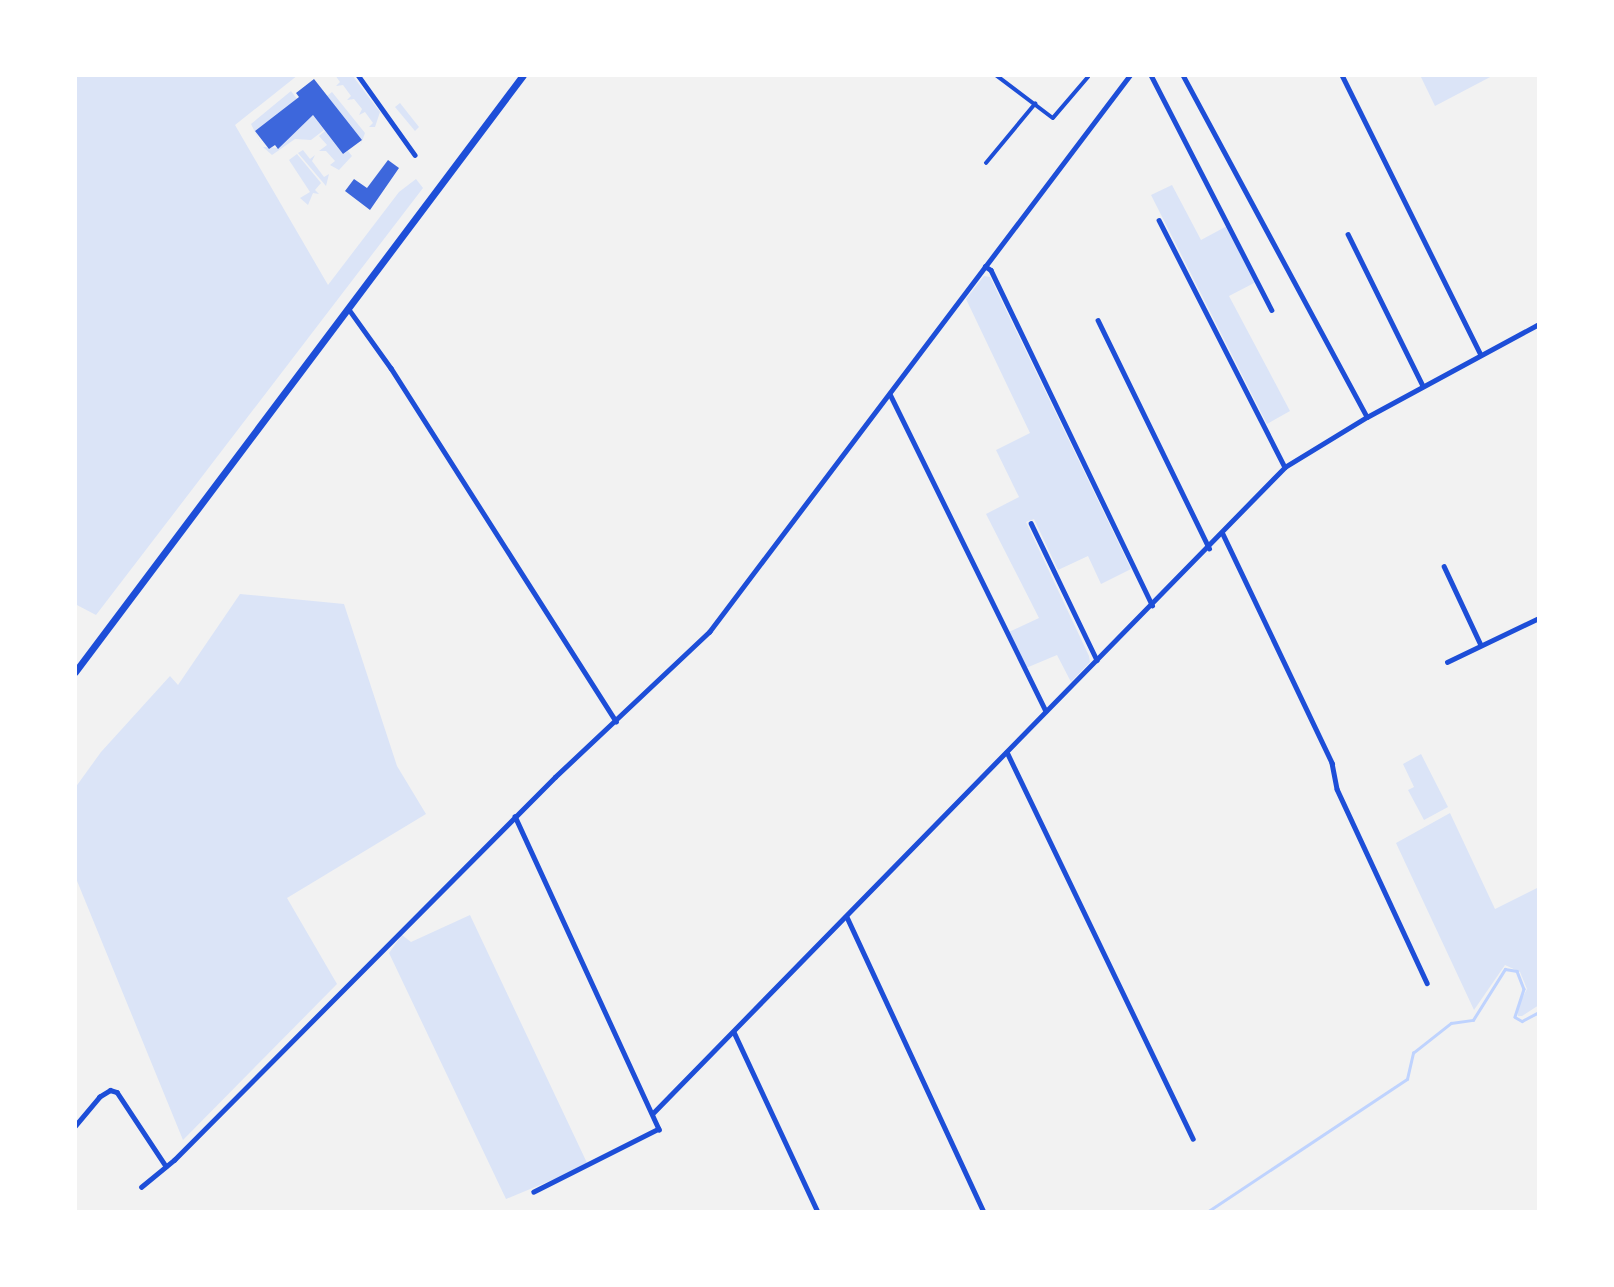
<!DOCTYPE html>
<style>
body{margin:0}
#map{position:relative;width:1614px;height:1287px;overflow:hidden;background:#f2f2f2;font-family:Manrope,sans-serif}
div>[style]{position:absolute}
.green>*{inset:0;background:#dbe4f7}
.stream>*{height:2.5px;margin:-1.25px;padding:0 1.25px;transform-origin:1.25px;border-radius:1.25px;background:#bfd3fe}
.building>*{inset:0;background:#3d67dc}
.pedestrian>*{height:3.5px;margin:-1.75px;padding:0 1.75px;transform-origin:1.75px;border-radius:1.75px;background:#1d4ed8}
.minor>*{height:4.5px;margin:-2.25px;padding:0 2.25px;transform-origin:2.25px;border-radius:2.25px;background:#1d4ed8}
.primary>*{height:7px;margin:-3.5px;padding:0 3.5px;transform-origin:3.5px;border-radius:3.5px;background:#1d4ed8}
span{translate:-50% -50%;white-space:nowrap;text-align:center;line-height:1.15;-webkit-text-stroke:6px #fff;paint-order:stroke}
.frame{position:absolute;inset:0;border:77px solid #fff;pointer-events:none}
</style>
<div id="map">
<div class="green">
<i style="clip-path:polygon(75px 75px,298px 75px,235px 125px,328px 285px,399px 192px,416px 179px,423px 188px,96px 615px,75px 604px)"></i>
<i style="clip-path:polygon(335px 75px,352px 75px,380px 112px,375px 127px,369px 127px,373px 123px,365px 112px,359px 115px,362px 109px,354px 99px,347px 100px,351px 96px,343px 85px,336px 86px,340px 82px)"></i>
<i style="clip-path:polygon(1420px 75px,1494px 75px,1435px 106px)"></i>
<i style="clip-path:polygon(291px 91px,297px 99px,255px 131px,261px 144px,251px 124px)"></i>
<i style="clip-path:polygon(332px 92px,365px 133px,360px 147px,362px 140px,327px 96px)"></i>
<i style="clip-path:polygon(400px 103px,419px 127px,415px 131px,395px 107px)"></i>
<i style="clip-path:polygon(313px 115px,324px 130px,311px 140px,295px 139px,272px 155px,263px 147px,278px 148px)"></i>
<i style="clip-path:polygon(325px 131px,343px 154px,348px 151px,352px 156px,339px 170px,330px 165px,335px 161px,326px 151px,319px 151px,327px 145px,319px 136px)"></i>
<i style="clip-path:polygon(303px 150px,310px 159px,315px 155px,312px 161px,324px 177px,329px 174px,326px 186px,298px 153px)"></i>
<i style="clip-path:polygon(297px 154px,321px 183px,315px 190px,319px 194px,313px 193px,308px 205px,300px 198px,310px 192px,289px 160px)"></i>
<i style="clip-path:polygon(1172px 185px,1201px 240px,1227px 226px,1256px 282px,1229px 296px,1290px 411px,1267px 424px,1151px 195px)"></i>
<i style="clip-path:polygon(984px 276px,990px 277px,1131px 569px,1101px 584px,1088px 556px,1058px 570px,1034px 519px,1026px 522px,1089px 656px,1090px 662px,1071px 682px,1057px 655px,1026px 668px,1009px 632px,1039px 618px,986px 514px,1019px 497px,996px 450px,1030px 433px,966px 299px)"></i>
<i style="clip-path:polygon(240px 594px,344px 604px,397px 766px,426px 814px,287px 898px,337px 984px,183px 1140px,75px 876px,75px 788px,101px 752px,170px 676px,178px 685px)"></i>
<i style="clip-path:polygon(1421px 754px,1448px 807px,1424px 820px,1408px 790px,1414px 787px,1403px 764px)"></i>
<i style="clip-path:polygon(1450px 813px,1495px 909px,1539px 887px,1539px 1005px,1522px 1016px,1518px 1016px,1517px 1008px,1527px 989px,1520px 972px,1505px 965px,1474px 1010px,1396px 843px)"></i>
<i style="clip-path:polygon(470px 915px,588px 1165px,506px 1199px,389px 953px,402px 935px,411px 942px)"></i>
</div>
<div class="stream">
<i style="left:1207px;top:1212px;width:240px;rotate:-33.6deg"></i>
<i style="left:1407px;top:1079px;width:27px;rotate:-77deg"></i>
<i style="left:1413px;top:1053px;width:48px;rotate:-38.3deg"></i>
<i style="left:1451px;top:1023px;width:22px;rotate:-8deg"></i>
<i style="left:1473px;top:1020px;width:60px;rotate:-57.9deg"></i>
<i style="left:1505px;top:969px;width:12px;rotate:9deg"></i>
<i style="left:1517px;top:971px;width:19px;rotate:69deg"></i>
<i style="left:1524px;top:989px;width:29px;rotate:108deg"></i>
<i style="left:1515px;top:1017px;width:8px;rotate:30deg"></i>
<i style="left:1522px;top:1021px;width:19px;rotate:-28deg"></i>
</div>
<div class="building">
<i style="clip-path:polygon(314px 79px,362px 140px,343px 154px,313px 115px,278px 149px,275px 145px,269px 149px,255px 131px,299px 97px,296px 93px)"></i>
<i style="clip-path:polygon(388px 160px,399px 168px,370px 210px,345px 191px,354px 179px,367px 188px)"></i>
</div>
<div class="pedestrian">
<i style="left:996px;top:75px;width:71px;rotate:37deg"></i>
<i style="left:1053px;top:118px;width:54px;rotate:-49.5deg"></i>
<i style="left:986px;top:163px;width:77px;rotate:-50.3deg"></i>
</div>
<div class="minor">
<i style="left:358px;top:75px;width:98px;rotate:54.5deg"></i>
<i style="left:1151px;top:75px;width:264px;rotate:62.8deg"></i>
<i style="left:1183px;top:75px;width:388px;rotate:61.7deg"></i>
<i style="left:1342px;top:75px;width:310px;rotate:63.6deg"></i>
<i style="left:1159px;top:220px;width:277px;rotate:63deg"></i>
<i style="left:1348px;top:234px;width:169px;rotate:63.7deg"></i>
<i style="left:985px;top:266px;width:7px;rotate:34deg"></i>
<i style="left:991px;top:270px;width:372px;rotate:64.3deg"></i>
<i style="left:348px;top:308px;width:74px;rotate:54.4deg"></i>
<i style="left:391px;top:368px;width:419px;rotate:57.5deg"></i>
<i style="left:1098px;top:320px;width:254px;rotate:64deg"></i>
<i style="left:890px;top:394px;width:353px;rotate:63.8deg"></i>
<i style="left:1031px;top:523px;width:152px;rotate:64.3deg"></i>
<i style="left:1223px;top:534px;width:254px;rotate:64.5deg"></i>
<i style="left:1332px;top:763px;width:26px;rotate:79deg"></i>
<i style="left:1337px;top:789px;width:214px;rotate:65.1deg"></i>
<i style="left:1444px;top:566px;width:87px;rotate:64.9deg"></i>
<i style="left:1447px;top:662px;width:102px;rotate:-25.6deg"></i>
<i style="left:1007px;top:752px;width:429px;rotate:64.3deg"></i>
<i style="left:515px;top:816px;width:345px;rotate:65.3deg"></i>
<i style="left:659px;top:1129px;width:140px;rotate:153.3deg"></i>
<i style="left:847px;top:917px;width:325px;rotate:65.1deg"></i>
<i style="left:734px;top:1032px;width:199px;rotate:65deg"></i>
<i style="left:652px;top:1114px;width:905px;rotate:-45.63deg"></i>
<i style="left:1285px;top:467px;width:96px;rotate:-31.4deg"></i>
<i style="left:1367px;top:417px;width:196px;rotate:-28.4deg"></i>
<i style="left:75px;top:1126px;width:38px;rotate:-50deg"></i>
<i style="left:99px;top:1097px;width:13px;rotate:-32deg"></i>
<i style="left:110px;top:1090px;width:7px;rotate:16deg"></i>
<i style="left:117px;top:1092px;width:89px;rotate:56.5deg"></i>
<i style="left:141px;top:1187px;width:43px;rotate:-39.3deg"></i>
<i style="left:174px;top:1160px;width:540px;rotate:-45.15deg"></i>
<i style="left:555px;top:777px;width:212px;rotate:-43.3deg"></i>
<i style="left:709px;top:632px;width:698px;rotate:-52.92deg"></i>
</div>
<div class="primary">
<i style="left:75px;top:672px;width:746px;rotate:-53.11deg"></i>
</div>
<div class="frame"></div>
</div>
